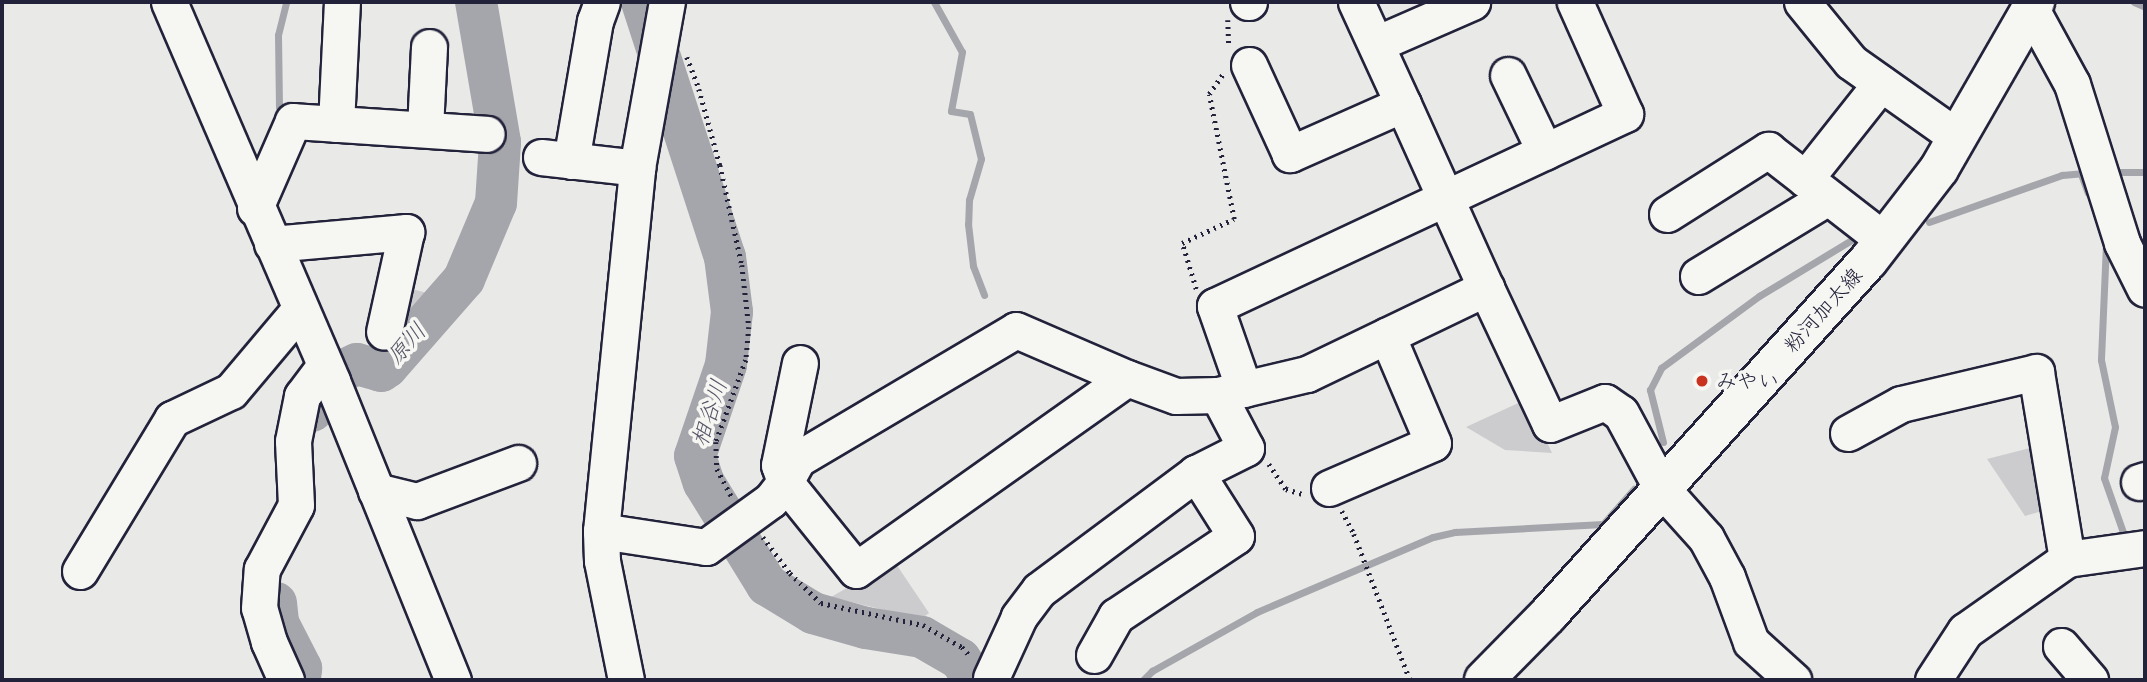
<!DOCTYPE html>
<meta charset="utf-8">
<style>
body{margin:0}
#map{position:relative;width:2147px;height:682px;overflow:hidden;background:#e9e9e7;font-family:"Comic Neue","Klee One",sans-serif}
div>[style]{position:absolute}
.green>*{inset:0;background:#ccccce}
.stream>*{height:7px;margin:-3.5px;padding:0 3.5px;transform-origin:3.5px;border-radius:3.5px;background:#a5a5ac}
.river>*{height:42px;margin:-21px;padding:0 21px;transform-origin:21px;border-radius:21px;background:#a5a5ac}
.path>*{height:4.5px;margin-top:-2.25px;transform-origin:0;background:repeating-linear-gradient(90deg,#22223b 0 2px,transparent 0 7px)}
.roads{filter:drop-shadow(2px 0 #22223b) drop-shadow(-2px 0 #22223b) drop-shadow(0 2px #22223b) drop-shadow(0 -2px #22223b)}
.minor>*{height:35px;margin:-17.5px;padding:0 17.5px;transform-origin:17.5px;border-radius:17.5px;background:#f6f6f2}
.major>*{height:38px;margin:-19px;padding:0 19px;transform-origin:19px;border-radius:19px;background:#f6f6f2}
.dots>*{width:19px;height:19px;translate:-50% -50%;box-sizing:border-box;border:4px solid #f6f6f2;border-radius:50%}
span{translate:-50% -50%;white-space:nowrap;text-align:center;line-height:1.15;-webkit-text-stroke:7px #f6f6f2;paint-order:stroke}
.street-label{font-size:21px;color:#22223b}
.poi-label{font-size:21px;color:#22223b}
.left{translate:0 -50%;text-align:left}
.water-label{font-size:23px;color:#565668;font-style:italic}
.frame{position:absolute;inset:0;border:4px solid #22223b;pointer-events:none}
</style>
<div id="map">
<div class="green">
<i style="clip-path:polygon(407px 288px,436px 295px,391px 346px)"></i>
<i style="clip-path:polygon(1527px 399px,1552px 453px,1505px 450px,1466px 427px)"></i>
<i style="clip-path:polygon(2038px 446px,2045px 510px,2025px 516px,1987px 459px)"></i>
<i style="clip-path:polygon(894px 561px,929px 613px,921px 619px,831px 597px)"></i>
</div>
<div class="stream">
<i style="left:934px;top:2px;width:57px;rotate:60.8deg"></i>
<i style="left:962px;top:52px;width:60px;rotate:100.6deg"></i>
<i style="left:951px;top:111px;width:19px;rotate:9deg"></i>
<i style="left:970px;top:114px;width:46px;rotate:76.3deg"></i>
<i style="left:981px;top:159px;width:43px;rotate:106.3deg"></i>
<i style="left:969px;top:200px;width:24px;rotate:92deg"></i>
<i style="left:968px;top:224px;width:42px;rotate:83.2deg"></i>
<i style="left:973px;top:266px;width:31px;rotate:69deg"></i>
<i style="left:2134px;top:2px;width:12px;rotate:24deg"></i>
<i style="left:279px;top:107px;width:72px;rotate:-90.8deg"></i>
<i style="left:278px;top:35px;width:34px;rotate:-76deg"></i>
<i style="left:2110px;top:172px;width:35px"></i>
<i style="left:2081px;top:174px;width:20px;rotate:70deg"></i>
<i style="left:1929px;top:222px;width:141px;rotate:-19.5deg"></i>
<i style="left:2062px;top:175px;width:23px;rotate:-5deg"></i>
<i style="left:2106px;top:244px;width:116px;rotate:92.5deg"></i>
<i style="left:2101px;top:360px;width:68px;rotate:78.2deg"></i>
<i style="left:2115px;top:427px;width:52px;rotate:102.2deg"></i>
<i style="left:2104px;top:478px;width:64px;rotate:70.7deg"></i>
<i style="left:1663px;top:442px;width:54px;rotate:-104deg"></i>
<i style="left:1650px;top:390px;width:25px;rotate:-63deg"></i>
<i style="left:1661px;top:368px;width:122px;rotate:-36.3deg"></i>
<i style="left:1759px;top:296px;width:110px;rotate:-31.2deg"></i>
<i style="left:1143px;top:680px;width:13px;rotate:-45deg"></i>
<i style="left:1152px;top:671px;width:120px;rotate:-29.3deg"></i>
<i style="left:1257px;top:612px;width:191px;rotate:-23.1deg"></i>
<i style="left:1433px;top:537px;width:23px;rotate:-13deg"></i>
<i style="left:1455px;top:532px;width:148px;rotate:-3.1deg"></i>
<i style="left:1603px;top:524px;width:47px;rotate:-48.5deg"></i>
</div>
<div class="river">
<i style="left:642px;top:2px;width:268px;rotate:72deg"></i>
<i style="left:725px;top:257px;width:55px;rotate:82.7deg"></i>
<i style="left:732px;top:312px;width:53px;rotate:96.5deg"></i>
<i style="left:726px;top:365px;width:96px;rotate:108.8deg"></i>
<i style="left:695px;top:456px;width:28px;rotate:72deg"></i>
<i style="left:704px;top:483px;width:120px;rotate:58.3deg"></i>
<i style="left:767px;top:585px;width:54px;rotate:31.3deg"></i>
<i style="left:813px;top:613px;width:55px;rotate:15.8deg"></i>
<i style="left:866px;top:628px;width:57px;rotate:9.1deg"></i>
<i style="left:922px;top:637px;width:44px;rotate:30.1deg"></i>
<i style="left:960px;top:659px;width:25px;rotate:56deg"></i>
<i style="left:312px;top:411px;width:9px;rotate:-77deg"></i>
<i style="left:314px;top:402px;width:44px;rotate:-46.8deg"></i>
<i style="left:344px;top:370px;width:14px;rotate:-25deg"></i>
<i style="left:357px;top:364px;width:25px;rotate:16deg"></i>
<i style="left:381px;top:371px;width:7px;rotate:-34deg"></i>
<i style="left:387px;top:367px;width:117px;rotate:-48.8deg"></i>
<i style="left:464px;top:279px;width:82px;rotate:-67.2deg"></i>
<i style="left:496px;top:203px;width:61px;rotate:-86.2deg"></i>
<i style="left:500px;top:142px;width:142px;rotate:-99.7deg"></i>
<i style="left:276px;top:603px;width:20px;rotate:84deg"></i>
<i style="left:278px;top:623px;width:51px;rotate:62.9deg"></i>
<i style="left:301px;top:668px;width:12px;rotate:95deg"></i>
</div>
<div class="path">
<i style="left:1228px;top:20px;width:26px;rotate:88deg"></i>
<i style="left:687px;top:57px;width:34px;rotate:69deg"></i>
<i style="left:699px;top:89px;width:79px;rotate:74.6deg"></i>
<i style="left:720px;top:165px;width:102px;rotate:77.6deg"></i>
<i style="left:742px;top:265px;width:62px;rotate:83.6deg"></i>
<i style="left:749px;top:327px;width:33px;rotate:95deg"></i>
<i style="left:746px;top:360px;width:87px;rotate:110.1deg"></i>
<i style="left:716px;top:442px;width:27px;rotate:88deg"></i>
<i style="left:717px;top:469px;width:32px;rotate:62deg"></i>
<i style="left:1196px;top:289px;width:48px;rotate:-106.9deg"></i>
<i style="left:1182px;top:243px;width:57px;rotate:-24.8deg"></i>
<i style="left:1234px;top:219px;width:127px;rotate:-101.3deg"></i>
<i style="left:1209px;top:94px;width:24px;rotate:-55deg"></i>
<i style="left:1269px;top:464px;width:30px;rotate:56deg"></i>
<i style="left:1286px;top:489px;width:17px;rotate:17deg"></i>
<i style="left:1342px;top:511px;width:26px;rotate:62deg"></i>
<i style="left:1354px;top:534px;width:156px;rotate:69deg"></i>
<i style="left:763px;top:537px;width:45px;rotate:53.1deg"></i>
<i style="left:790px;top:573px;width:43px;rotate:44.1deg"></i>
<i style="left:821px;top:603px;width:104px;rotate:12.2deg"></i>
<i style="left:923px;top:625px;width:45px;rotate:29.4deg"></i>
<i style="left:962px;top:647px;width:13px;rotate:48deg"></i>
</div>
<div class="roads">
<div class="minor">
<i style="left:169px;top:2px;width:413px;rotate:66.7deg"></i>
<i style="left:332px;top:381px;width:323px;rotate:68deg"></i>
<i style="left:1248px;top:2px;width:1px"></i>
<i style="left:1356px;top:2px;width:112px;rotate:65.3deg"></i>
<i style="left:1802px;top:2px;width:77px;rotate:50.8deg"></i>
<i style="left:1851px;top:62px;width:130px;rotate:35.3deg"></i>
<i style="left:2031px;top:9px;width:85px;rotate:61.3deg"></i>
<i style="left:2072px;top:84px;width:167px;rotate:72.5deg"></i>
<i style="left:2122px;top:243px;width:51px;rotate:63.4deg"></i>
<i style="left:1376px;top:44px;width:105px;rotate:-23.6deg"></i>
<i style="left:1508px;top:75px;width:85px;rotate:64.3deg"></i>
<i style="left:336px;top:124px;width:122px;rotate:-87.2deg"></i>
<i style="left:425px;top:129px;width:82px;rotate:-87.2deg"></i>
<i style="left:541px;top:157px;width:97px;rotate:6.5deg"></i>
<i style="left:571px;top:161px;width:142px;rotate:-80.3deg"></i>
<i style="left:595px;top:21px;width:20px;rotate:-70deg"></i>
<i style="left:1805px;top:179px;width:122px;rotate:-51.6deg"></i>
<i style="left:255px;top:208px;width:95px;rotate:-66.4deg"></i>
<i style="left:293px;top:121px;width:194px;rotate:3.8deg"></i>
<i style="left:1667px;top:214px;width:120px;rotate:-32.4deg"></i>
<i style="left:1768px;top:150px;width:147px;rotate:37.8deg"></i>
<i style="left:272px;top:244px;width:135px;rotate:-5.1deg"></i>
<i style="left:406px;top:232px;width:102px;rotate:102.4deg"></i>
<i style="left:1698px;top:276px;width:152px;rotate:-31.3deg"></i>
<i style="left:1486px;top:288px;width:150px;rotate:64.8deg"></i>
<i style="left:1550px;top:424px;width:59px;rotate:-21.8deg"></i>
<i style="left:1605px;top:402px;width:19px;rotate:35deg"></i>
<i style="left:1621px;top:413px;width:86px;rotate:61.7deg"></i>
<i style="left:1662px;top:489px;width:66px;rotate:48.1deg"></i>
<i style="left:1706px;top:538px;width:44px;rotate:61.7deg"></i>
<i style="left:1727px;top:577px;width:69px;rotate:69.7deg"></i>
<i style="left:1751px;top:642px;width:57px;rotate:42.1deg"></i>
<i style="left:1244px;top:389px;width:88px;rotate:-109.3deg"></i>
<i style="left:1215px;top:306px;width:453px;rotate:-25.1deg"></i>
<i style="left:1625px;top:114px;width:123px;rotate:-114.1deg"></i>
<i style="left:1218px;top:395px;width:91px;rotate:-13.3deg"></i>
<i style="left:1307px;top:374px;width:199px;rotate:-25.7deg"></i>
<i style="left:1486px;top:288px;width:202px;rotate:-114.3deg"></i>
<i style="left:1403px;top:104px;width:124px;rotate:156.1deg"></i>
<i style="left:1290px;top:154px;width:98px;rotate:-114.7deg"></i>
<i style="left:1848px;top:433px;width:60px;rotate:-28.7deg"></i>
<i style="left:1901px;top:404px;width:139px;rotate:-13.3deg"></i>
<i style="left:2036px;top:372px;width:190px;rotate:80.6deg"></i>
<i style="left:785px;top:482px;width:26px;rotate:-61deg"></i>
<i style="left:798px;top:459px;width:253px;rotate:-30.6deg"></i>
<i style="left:1016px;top:330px;width:121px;rotate:23.4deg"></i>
<i style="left:785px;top:482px;width:18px;rotate:-109deg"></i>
<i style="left:779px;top:465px;width:104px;rotate:-78.4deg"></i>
<i style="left:2139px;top:482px;width:6px;rotate:-18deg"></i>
<i style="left:1329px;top:488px;width:113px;rotate:-23.4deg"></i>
<i style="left:1433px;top:443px;width:117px;rotate:-113.1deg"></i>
<i style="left:376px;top:491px;width:42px;rotate:13.7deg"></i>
<i style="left:417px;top:501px;width:108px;rotate:-20.6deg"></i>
<i style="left:601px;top:531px;width:106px;rotate:8.7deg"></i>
<i style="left:706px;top:547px;width:80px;rotate:-35.9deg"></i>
<i style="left:771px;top:500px;width:23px;rotate:-52deg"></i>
<i style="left:785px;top:482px;width:113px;rotate:51.1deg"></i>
<i style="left:856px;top:570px;width:332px;rotate:-35.3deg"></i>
<i style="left:1127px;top:378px;width:52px;rotate:20.2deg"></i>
<i style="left:1176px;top:396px;width:42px;rotate:-1.4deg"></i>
<i style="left:1218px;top:395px;width:60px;rotate:62.2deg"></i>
<i style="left:1246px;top:448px;width:56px;rotate:153.4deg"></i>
<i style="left:1196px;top:473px;width:196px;rotate:143.3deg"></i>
<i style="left:1039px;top:590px;width:34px;rotate:127deg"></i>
<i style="left:1019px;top:617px;width:67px;rotate:114.7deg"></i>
<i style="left:80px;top:571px;width:178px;rotate:-58.8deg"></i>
<i style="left:172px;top:419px;width:65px;rotate:-25.4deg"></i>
<i style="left:231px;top:391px;width:107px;rotate:-49.9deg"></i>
<i style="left:2061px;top:646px;width:45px;rotate:49.5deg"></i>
<i style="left:1094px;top:655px;width:45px;rotate:-60.6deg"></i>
<i style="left:1116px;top:616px;width:144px;rotate:-33.7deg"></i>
<i style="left:1236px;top:536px;width:75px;rotate:-122.4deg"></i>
<i style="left:286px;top:680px;width:42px;rotate:-114.1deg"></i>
<i style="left:269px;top:642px;width:35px;rotate:-106deg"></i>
<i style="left:259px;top:608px;width:39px;rotate:-86deg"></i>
<i style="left:262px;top:569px;width:72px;rotate:-62deg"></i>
<i style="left:296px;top:505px;width:64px;rotate:-92.7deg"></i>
<i style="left:293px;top:441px;width:46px;rotate:-78.7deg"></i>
<i style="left:302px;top:396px;width:38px;rotate:-53deg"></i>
<i style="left:626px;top:680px;width:121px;rotate:-101.4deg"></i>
<i style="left:602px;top:561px;width:30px;rotate:-92deg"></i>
<i style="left:601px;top:531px;width:365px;rotate:-84.3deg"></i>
<i style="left:637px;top:168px;width:169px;rotate:-79.8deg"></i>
<i style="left:1933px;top:680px;width:59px;rotate:-56.9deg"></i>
<i style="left:1965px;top:631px;width:125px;rotate:-35.2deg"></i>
<i style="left:2067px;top:559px;width:79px;rotate:-8deg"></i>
</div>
<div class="major">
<i style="left:1484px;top:680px;width:91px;rotate:-45.4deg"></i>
<i style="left:1548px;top:615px;width:477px;rotate:-47.9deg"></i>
<i style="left:1868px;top:261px;width:116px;rotate:-52.3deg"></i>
<i style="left:1939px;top:169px;width:193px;rotate:-60.1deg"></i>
</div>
</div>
<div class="dots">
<i style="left:1702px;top:381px;background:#c8321e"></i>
</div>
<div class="street-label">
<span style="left:1823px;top:310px;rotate:-48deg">粉河加太線</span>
</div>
<div class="poi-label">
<span class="left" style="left:1716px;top:381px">みやい</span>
</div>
<div class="water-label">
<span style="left:407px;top:344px;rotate:-48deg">原川</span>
<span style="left:710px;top:413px;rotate:-72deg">相谷川</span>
</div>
<div class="frame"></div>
</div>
